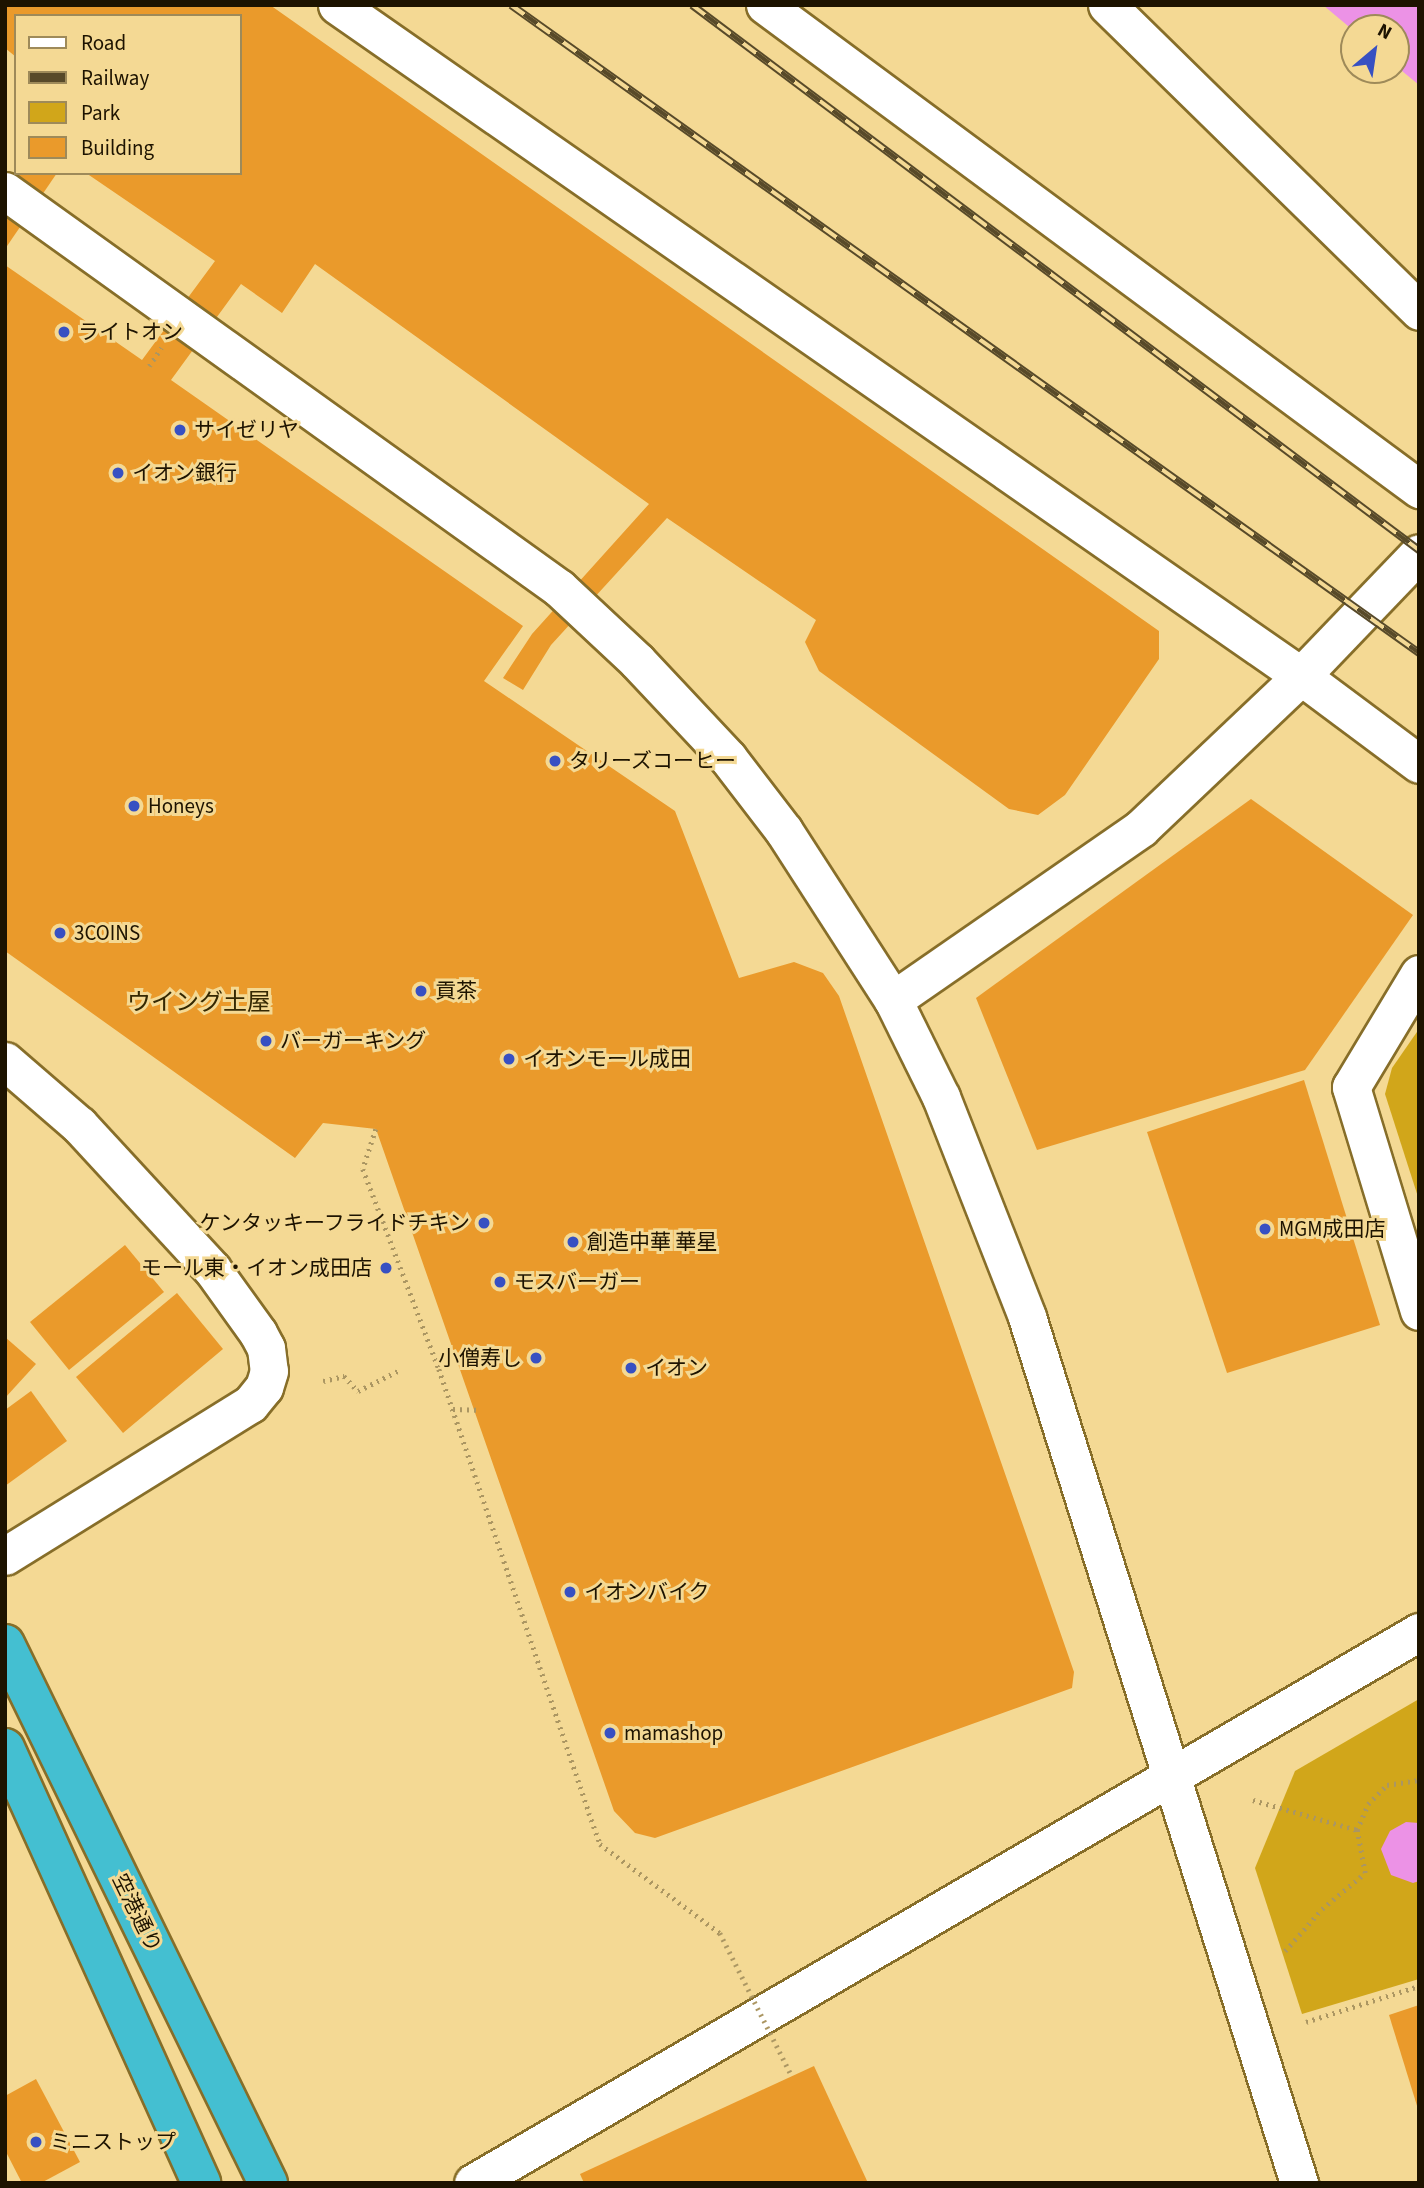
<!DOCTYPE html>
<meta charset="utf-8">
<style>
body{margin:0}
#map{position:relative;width:1424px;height:2188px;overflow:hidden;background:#f4d994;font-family:"Source Sans 3","Noto Sans JP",sans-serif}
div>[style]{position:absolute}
.green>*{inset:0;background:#d1a61a}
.water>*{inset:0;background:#ec92e6}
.building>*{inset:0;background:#ea9a2b}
.path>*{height:4.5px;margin-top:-2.25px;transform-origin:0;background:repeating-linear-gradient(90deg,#ab9662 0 2px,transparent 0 7px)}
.roads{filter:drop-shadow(2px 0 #876e29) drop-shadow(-2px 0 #876e29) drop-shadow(0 2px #876e29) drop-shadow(0 -2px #876e29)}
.minor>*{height:37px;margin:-18.5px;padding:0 18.5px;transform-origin:18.5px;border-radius:18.5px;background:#fff}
.highway>*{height:38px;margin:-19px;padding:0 19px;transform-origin:19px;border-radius:19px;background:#44bfd1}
.rail>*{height:8px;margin-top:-4px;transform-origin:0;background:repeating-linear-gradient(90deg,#f4d994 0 16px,#584a29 0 32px);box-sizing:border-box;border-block:2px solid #584a29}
.path-bridge>*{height:4.5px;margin-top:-2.25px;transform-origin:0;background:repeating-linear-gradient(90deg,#ab9662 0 2px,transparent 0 7px)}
.dots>*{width:19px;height:19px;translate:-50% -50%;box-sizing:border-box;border:4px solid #f4d994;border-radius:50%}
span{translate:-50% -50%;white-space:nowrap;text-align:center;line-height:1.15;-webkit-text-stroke:6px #f4d994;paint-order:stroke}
.poi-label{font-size:21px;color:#1d1300}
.left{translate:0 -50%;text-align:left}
.right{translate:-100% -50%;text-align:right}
.street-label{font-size:21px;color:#1d1300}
.quarter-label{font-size:24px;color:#352802}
.frame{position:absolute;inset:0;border:7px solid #1d1300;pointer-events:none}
.legend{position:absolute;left:14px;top:14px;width:228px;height:161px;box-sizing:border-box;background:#f4d994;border:2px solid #9e8a59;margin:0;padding:9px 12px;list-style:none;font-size:21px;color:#1d1300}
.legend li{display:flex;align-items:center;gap:14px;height:35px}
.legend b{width:35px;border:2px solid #9e8a59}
.north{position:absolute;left:1340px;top:14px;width:70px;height:70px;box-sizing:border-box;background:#f4d994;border:2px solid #9e8a59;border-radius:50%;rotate:29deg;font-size:19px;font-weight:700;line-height:28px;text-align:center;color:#1d1300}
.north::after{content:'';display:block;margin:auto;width:24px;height:32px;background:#3750c2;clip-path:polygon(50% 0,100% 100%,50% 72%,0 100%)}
</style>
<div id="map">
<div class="green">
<i style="clip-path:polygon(1419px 1029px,1419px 1200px,1385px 1094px,1392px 1068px)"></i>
<i style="clip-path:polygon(1419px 1699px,1419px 1979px,1302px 2014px,1255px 1868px,1295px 1771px)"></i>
</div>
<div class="water">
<i style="clip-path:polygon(1323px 5px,1419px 5px,1419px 85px,1396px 66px,1396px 28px,1354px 31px)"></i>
<i style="clip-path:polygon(1406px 1822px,1419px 1823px,1419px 1881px,1413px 1883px,1391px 1875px,1381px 1849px,1390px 1831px)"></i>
</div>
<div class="building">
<i style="clip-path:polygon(5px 5px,270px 5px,1159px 631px,1159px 659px,1065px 795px,1038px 815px,1009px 809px,819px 671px,805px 642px,816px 620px,667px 518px,551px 645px,523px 690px,503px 678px,532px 634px,649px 504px,315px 264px,282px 313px,241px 284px,171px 380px,523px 626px,484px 681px,675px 811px,739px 978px,794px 962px,823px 973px,839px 996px,1074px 1672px,1072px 1688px,655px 1838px,635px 1833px,614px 1811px,376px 1129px,323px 1123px,295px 1158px,5px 951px,5px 265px,142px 360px,215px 261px,86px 173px,240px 173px,240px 16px,16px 16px,16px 57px,5px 48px)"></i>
<i style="clip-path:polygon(14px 173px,57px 173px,5px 249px,5px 186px)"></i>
<i style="clip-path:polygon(1251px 799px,1413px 915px,1305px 1070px,1037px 1150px,976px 998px)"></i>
<i style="clip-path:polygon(1304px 1080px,1380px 1325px,1227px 1373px,1147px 1132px)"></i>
<i style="clip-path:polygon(125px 1245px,164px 1292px,69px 1370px,30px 1322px)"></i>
<i style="clip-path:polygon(177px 1293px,223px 1349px,123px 1433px,76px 1377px)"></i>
<i style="clip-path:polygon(5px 1337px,36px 1364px,5px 1398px)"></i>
<i style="clip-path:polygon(31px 1391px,67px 1441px,5px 1486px,5px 1410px)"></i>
<i style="clip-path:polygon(1419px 2005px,1419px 2109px,1418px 2109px,1389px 2015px)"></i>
<i style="clip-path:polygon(814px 2066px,868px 2183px,584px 2183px,580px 2174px)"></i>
<i style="clip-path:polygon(36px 2079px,80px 2162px,41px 2183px,22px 2183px,5px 2150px,5px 2096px)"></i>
</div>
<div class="path">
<i style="left:149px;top:366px;width:22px;rotate:-56deg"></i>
<i style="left:376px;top:1129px;width:42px;rotate:108deg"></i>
<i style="left:363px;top:1169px;width:214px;rotate:69.2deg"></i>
<i style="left:439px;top:1369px;width:469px;rotate:71.3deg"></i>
<i style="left:323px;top:1381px;width:22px;rotate:-13deg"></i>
<i style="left:344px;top:1376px;width:21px;rotate:47deg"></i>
<i style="left:358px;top:1391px;width:45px;rotate:-26.6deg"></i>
<i style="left:453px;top:1409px;width:24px;rotate:2deg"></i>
<i style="left:1253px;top:1800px;width:108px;rotate:16.1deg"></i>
<i style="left:1285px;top:1951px;width:56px;rotate:-48.6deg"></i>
<i style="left:1322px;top:1909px;width:56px;rotate:-39.9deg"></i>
<i style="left:1365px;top:1873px;width:44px;rotate:-100.5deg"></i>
<i style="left:1357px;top:1830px;width:28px;rotate:-67deg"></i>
<i style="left:1368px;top:1804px;width:27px;rotate:-45deg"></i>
<i style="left:1387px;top:1785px;width:32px;rotate:-9deg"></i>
<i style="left:1306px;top:2022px;width:119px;rotate:-17.7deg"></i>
</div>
<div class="roads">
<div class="minor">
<i style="left:337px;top:5px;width:1175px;rotate:34.84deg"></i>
<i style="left:1301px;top:676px;width:147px;rotate:36.7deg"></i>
<i style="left:765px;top:5px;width:814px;rotate:36.5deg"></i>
<i style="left:1107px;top:5px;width:437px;rotate:44.4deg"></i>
<i style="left:5px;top:191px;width:682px;rotate:35.63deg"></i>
<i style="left:559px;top:588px;width:107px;rotate:43.1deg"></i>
<i style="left:637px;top:661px;width:133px;rotate:46.8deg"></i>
<i style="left:728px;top:758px;width:92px;rotate:52.5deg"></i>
<i style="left:784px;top:831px;width:201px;rotate:57.2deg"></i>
<i style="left:893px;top:1000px;width:108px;rotate:63.7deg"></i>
<i style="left:941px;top:1097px;width:236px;rotate:68.6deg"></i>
<i style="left:1027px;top:1317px;width:908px;rotate:72.56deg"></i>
<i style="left:1419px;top:974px;width:132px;rotate:121deg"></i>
<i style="left:1351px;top:1087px;width:234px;rotate:73.1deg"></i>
<i style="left:893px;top:1000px;width:302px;rotate:-34.7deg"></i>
<i style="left:1141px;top:828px;width:221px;rotate:-43.5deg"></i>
<i style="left:1301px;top:676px;width:170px;rotate:-46.2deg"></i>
<i style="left:5px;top:1061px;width:98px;rotate:40.9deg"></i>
<i style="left:79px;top:1125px;width:196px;rotate:47.3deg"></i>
<i style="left:212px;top:1269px;width:79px;rotate:54.3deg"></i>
<i style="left:258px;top:1333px;width:17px;rotate:62deg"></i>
<i style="left:266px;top:1348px;width:23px;rotate:83deg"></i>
<i style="left:269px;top:1371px;width:17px;rotate:107deg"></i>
<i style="left:264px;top:1387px;width:22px;rotate:129deg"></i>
<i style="left:250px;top:1404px;width:288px;rotate:148.2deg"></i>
<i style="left:473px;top:2183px;width:1095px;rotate:-30.22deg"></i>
</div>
<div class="highway">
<i style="left:5px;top:1644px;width:600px;rotate:63.99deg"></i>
<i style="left:5px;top:1748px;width:477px;rotate:65.7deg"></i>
</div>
</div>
<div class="rail">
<i style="left:511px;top:5px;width:1116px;rotate:35.51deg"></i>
<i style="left:692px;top:5px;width:909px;rotate:36.86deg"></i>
</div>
<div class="path-bridge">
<i style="left:589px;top:1813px;width:33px;rotate:70deg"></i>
<i style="left:600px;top:1844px;width:149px;rotate:36.6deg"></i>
<i style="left:720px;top:1933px;width:160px;rotate:63.3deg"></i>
</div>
<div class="dots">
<i style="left:64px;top:332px;background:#3750c2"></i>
<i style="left:180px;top:430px;background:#3750c2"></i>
<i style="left:118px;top:473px;background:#3750c2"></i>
<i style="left:555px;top:761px;background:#3750c2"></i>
<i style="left:134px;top:806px;background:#3750c2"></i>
<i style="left:60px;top:933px;background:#3750c2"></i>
<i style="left:421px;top:991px;background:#3750c2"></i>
<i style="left:266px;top:1041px;background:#3750c2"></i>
<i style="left:509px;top:1059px;background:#3750c2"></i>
<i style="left:484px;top:1223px;background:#3750c2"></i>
<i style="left:1265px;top:1229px;background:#3750c2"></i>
<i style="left:573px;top:1242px;background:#3750c2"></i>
<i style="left:386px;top:1268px;background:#3750c2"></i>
<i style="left:500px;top:1282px;background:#3750c2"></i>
<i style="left:536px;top:1358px;background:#3750c2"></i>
<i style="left:631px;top:1368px;background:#3750c2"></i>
<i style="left:570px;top:1592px;background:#3750c2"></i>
<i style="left:610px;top:1733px;background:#3750c2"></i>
<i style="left:36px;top:2142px;background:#3750c2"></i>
</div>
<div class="poi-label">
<span class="left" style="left:78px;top:332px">ライトオン</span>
<span class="left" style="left:194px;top:430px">サイゼリヤ</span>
<span class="left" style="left:132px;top:473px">イオン銀行</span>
<span class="left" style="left:569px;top:761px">タリーズコーヒー</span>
<span class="left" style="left:148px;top:806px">Honeys</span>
<span class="left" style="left:74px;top:933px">3COINS</span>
<span class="left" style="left:435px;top:991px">貢茶</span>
<span class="left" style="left:280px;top:1041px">バーガーキング</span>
<span class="left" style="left:523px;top:1059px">イオンモール成田</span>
<span class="right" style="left:470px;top:1223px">ケンタッキーフライドチキン</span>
<span class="left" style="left:1279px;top:1229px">MGM成田店</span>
<span class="left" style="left:587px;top:1242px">創造中華 華星</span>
<span class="right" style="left:372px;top:1268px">モール東・イオン成田店</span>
<span class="left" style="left:514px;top:1282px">モスバーガー</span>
<span class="right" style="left:522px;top:1358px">小僧寿し</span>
<span class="left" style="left:645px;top:1368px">イオン</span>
<span class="left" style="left:584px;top:1592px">イオンバイク</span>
<span class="left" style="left:624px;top:1733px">mamashop</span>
<span class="left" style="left:50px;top:2142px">ミニストップ</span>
</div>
<div class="street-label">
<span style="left:137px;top:1913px;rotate:64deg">空港通り</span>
</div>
<div class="quarter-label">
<span style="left:199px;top:1003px">ウイング土屋</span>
</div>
<div class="frame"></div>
<ul class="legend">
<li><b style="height:9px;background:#fff"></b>Road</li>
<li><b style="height:9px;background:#584a29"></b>Railway</li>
<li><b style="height:19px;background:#d1a61a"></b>Park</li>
<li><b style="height:19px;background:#ea9a2b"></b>Building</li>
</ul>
<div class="north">N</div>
</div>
